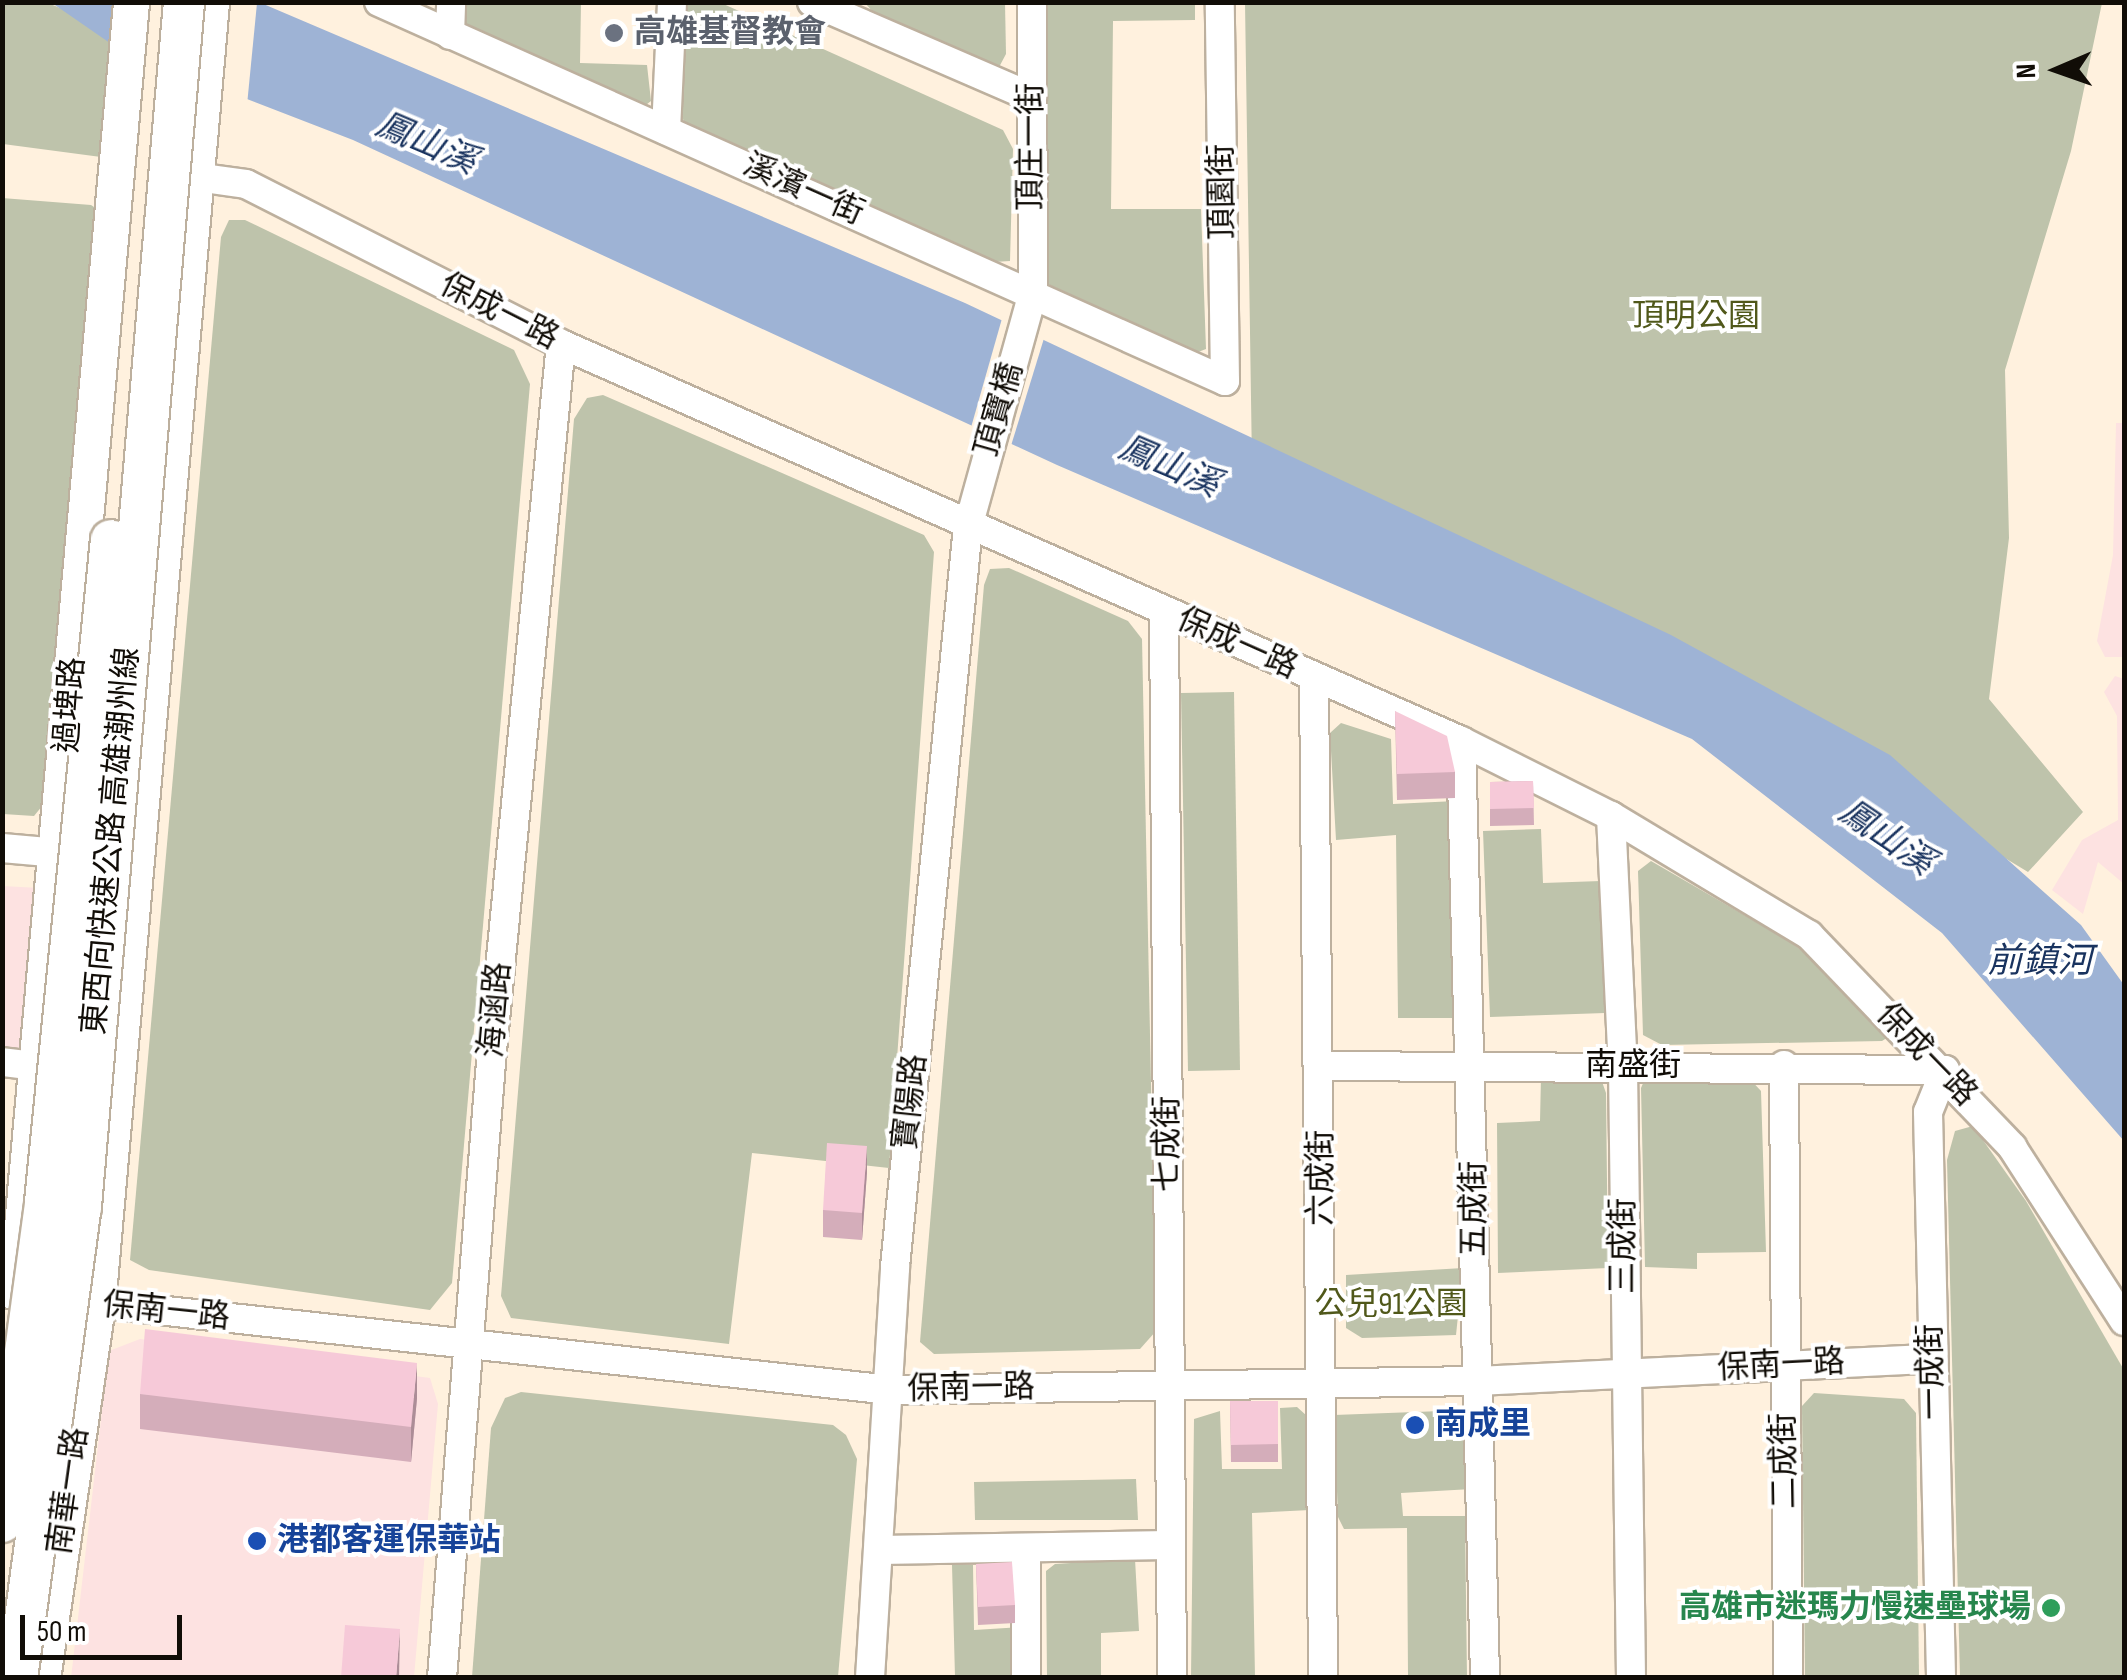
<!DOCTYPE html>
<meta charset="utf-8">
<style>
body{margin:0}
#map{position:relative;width:2127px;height:1680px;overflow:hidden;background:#fff1de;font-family:"Sofia Sans Condensed","Noto Sans TC",sans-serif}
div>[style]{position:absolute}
.industrial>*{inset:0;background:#fde2e1}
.green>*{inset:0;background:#bec3ab}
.water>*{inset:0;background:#9eb3d5}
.pier>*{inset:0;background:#fff1de}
.roads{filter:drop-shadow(2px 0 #bdb09e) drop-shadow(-2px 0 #bdb09e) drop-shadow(0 2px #bdb09e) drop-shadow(0 -2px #bdb09e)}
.minor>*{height:28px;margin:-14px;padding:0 14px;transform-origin:14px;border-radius:14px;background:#fff}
.major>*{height:35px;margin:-17.5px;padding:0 17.5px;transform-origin:17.5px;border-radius:17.5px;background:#fff}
.bridges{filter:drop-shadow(2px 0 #bdb09e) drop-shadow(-2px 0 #bdb09e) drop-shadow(0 2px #bdb09e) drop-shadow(0 -2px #bdb09e)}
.highway-bridge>*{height:40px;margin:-20px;padding:0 20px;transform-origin:20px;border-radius:20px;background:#fff}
.wall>*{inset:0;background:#d4adba}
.shaded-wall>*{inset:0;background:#ac8d97}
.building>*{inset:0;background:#f6c9d8}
.dots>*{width:28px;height:28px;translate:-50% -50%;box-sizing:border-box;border:5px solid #fff;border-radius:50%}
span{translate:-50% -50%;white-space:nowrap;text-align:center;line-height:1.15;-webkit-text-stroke:8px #fff;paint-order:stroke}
.worship-label{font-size:32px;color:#5b616d;font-weight:700}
.left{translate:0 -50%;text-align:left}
.street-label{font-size:32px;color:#110d07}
.park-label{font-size:32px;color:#50581a}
.transit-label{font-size:32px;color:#164399;font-weight:700}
.leisure-label{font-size:32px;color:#27864d;font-weight:700}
.right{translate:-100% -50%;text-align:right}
.water-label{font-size:35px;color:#19335f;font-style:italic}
.frame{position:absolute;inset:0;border:5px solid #110d07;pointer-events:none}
.north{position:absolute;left:2007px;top:20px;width:100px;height:100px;-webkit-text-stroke:8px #fff;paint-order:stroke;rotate:268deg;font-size:28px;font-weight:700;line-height:40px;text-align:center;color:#110d07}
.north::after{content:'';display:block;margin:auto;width:35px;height:45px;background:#110d07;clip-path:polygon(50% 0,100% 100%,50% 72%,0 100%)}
.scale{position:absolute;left:20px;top:1615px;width:162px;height:45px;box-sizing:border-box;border:5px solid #110d07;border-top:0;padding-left:12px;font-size:30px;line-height:35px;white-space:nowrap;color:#110d07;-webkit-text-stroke:8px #fff;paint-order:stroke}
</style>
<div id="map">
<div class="industrial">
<i style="clip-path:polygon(2116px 423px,2124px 423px,2124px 657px,2105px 657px,2097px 641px,2113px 555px)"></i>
<i style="clip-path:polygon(2115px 676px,2124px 679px,2124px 884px,2098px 862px,2083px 914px,2052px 890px,2082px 840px,2118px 820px,2117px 716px,2104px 692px)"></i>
<i style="clip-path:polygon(2px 886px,40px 888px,29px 1054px,3px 1052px)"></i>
<i style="clip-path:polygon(140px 1339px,430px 1378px,438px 1404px,414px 1677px,71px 1678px,109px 1351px)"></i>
</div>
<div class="green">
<i style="clip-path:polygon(719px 2px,1003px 130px,1013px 149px,1010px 261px,994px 262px,684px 122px,678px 104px,680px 3px)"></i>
<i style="clip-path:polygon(3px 3px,48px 3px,113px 30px,101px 157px,3px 144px)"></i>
<i style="clip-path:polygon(460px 3px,581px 3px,580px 63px,647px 65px,651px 101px,642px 108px,469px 32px)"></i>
<i style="clip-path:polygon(865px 3px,1005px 3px,1006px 54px,998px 69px,874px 13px)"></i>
<i style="clip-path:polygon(1042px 3px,1195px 3px,1195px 20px,1113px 21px,1111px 209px,1201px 209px,1206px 349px,1193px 354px,1042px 281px)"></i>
<i style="clip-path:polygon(1245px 3px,2102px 3px,2071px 151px,2005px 370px,2009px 538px,1989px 699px,2083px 812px,2028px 872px,1628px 630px,1252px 464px)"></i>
<i style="clip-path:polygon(2px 198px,91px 205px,103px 213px,47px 800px,34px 816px,3px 814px)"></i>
<i style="clip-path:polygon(229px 220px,245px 220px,514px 350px,530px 384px,452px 1283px,430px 1310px,149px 1270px,130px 1260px,221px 237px)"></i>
<i style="clip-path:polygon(603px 395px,924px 535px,934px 552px,889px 1168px,752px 1153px,729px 1344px,511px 1318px,501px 1296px,574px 419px,587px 398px)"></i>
<i style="clip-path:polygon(1009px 568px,1128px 621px,1142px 639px,1156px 1331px,1140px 1349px,934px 1354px,920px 1342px,984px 585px,990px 569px)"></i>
<i style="clip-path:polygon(1234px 692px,1240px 1070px,1188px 1071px,1181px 693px)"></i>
<i style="clip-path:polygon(1341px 723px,1391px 739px,1393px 804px,1456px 801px,1459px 1018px,1398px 1018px,1396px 835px,1336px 840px,1330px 733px)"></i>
<i style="clip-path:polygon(1541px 829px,1543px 883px,1601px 881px,1605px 1013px,1490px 1017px,1483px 831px)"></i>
<i style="clip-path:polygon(1651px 861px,1789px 941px,1868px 1000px,1893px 1034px,1882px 1041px,1662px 1045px,1643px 1035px,1638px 871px)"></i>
<i style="clip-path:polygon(1647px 1074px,1747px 1076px,1761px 1091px,1766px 1252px,1697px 1253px,1697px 1269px,1645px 1267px,1641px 1088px)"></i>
<i style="clip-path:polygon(1600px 1076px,1606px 1093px,1608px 1268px,1498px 1273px,1497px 1123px,1540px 1121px,1541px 1077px)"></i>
<i style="clip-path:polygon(1973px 1126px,2026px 1201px,2124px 1370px,2124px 1677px,1960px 1677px,1947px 1160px,1955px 1131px)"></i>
<i style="clip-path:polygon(1463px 1268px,1456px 1335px,1362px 1338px,1346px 1328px,1346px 1275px)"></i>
<i style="clip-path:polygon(521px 1392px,833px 1425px,846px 1435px,857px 1459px,838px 1677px,472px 1677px,491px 1428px,505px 1398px)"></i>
<i style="clip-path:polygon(1814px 1393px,1904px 1399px,1916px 1413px,1919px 1677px,1805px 1677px,1802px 1406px)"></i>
<i style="clip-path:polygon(1297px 1407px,1307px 1416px,1310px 1510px,1252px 1513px,1255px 1677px,1191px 1677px,1194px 1419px,1220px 1411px,1222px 1469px,1282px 1469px,1280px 1408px)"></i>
<i style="clip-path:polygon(1469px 1410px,1472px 1489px,1401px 1493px,1403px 1516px,1465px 1516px,1467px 1677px,1408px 1677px,1407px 1528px,1344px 1529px,1338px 1517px,1334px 1415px)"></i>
<i style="clip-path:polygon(1136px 1479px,1138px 1520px,975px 1520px,974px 1482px)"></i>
<i style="clip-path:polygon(1135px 1559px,1139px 1631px,1101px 1633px,1101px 1677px,1047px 1677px,1046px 1571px,1055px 1564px)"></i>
<i style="clip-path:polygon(952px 1565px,973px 1565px,974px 1630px,1020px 1627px,1021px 1677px,955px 1677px)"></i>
</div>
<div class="water">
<i style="clip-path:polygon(52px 3px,261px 3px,965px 303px,1671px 635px,1890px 755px,2081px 925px,2124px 985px,2124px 1141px,1942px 933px,1692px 739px,1057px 465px,353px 140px,120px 50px)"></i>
</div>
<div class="pier">
<i style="clip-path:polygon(117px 3px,257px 3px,247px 105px,118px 54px)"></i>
<i style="clip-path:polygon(1003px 315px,1045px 335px,1010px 449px,970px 431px)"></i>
</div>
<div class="roads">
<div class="minor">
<i style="left:379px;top:2px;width:927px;rotate:24.13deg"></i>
<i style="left:1225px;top:381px;width:379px;rotate:-90.8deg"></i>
<i style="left:812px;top:2px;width:240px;rotate:23.4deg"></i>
<i style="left:450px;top:35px;width:33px;rotate:-88deg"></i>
<i style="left:666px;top:130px;width:128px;rotate:-87.3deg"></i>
<i style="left:196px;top:177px;width:50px;rotate:8deg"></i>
<i style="left:246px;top:184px;width:353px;rotate:26.9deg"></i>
<i style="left:561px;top:344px;width:984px;rotate:23.8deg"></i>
<i style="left:1461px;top:741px;width:168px;rotate:26.6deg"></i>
<i style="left:1611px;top:816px;width:231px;rotate:31deg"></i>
<i style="left:1809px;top:935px;width:294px;rotate:46.2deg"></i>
<i style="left:2012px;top:1147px;width:207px;rotate:57.2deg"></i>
<i style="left:1164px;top:611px;width:1067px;rotate:89.57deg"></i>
<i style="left:1314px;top:678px;width:1000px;rotate:89.48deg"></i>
<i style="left:1461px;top:741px;width:937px;rotate:88.53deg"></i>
<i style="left:1611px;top:816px;width:251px;rotate:87.3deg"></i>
<i style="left:1623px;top:1067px;width:611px;rotate:89.25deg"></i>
<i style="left:2px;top:848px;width:57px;rotate:5deg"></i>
<i style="left:2px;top:1062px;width:35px;rotate:7deg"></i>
<i style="left:1784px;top:1065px;width:613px;rotate:89.63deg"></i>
<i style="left:1322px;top:1066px;width:623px;rotate:0.37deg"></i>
<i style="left:1945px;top:1070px;width:45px;rotate:112deg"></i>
<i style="left:1928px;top:1112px;width:566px;rotate:88.68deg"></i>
<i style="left:2px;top:1293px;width:894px;rotate:6.23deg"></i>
<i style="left:891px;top:1390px;width:585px;rotate:-0.88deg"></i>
<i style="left:1476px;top:1381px;width:457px;rotate:-2.8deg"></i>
<i style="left:880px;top:1550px;width:288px;rotate:-1deg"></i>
<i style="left:442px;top:1678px;width:630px;rotate:-85.45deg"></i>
<i style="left:492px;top:1050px;width:709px;rotate:-84.42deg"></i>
<i style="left:870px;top:1678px;width:412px;rotate:-86.5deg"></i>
<i style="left:895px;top:1267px;width:744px;rotate:-84.37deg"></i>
<i style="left:968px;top:527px;width:244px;rotate:-74.5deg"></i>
<i style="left:1033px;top:292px;width:290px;rotate:-90.2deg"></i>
<i style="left:1026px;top:1678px;width:126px;rotate:-90deg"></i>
</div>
<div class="major">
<i style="left:18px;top:1271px;width:1274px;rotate:-84.91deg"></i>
<i style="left:42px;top:1678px;width:377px;rotate:-81.6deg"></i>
<i style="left:97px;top:1305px;width:1308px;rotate:-85deg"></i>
</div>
</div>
<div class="bridges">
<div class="highway-bridge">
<i style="left:2px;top:1522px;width:323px;rotate:-82.3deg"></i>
<i style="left:45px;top:1202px;width:665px;rotate:-84.31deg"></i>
<i style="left:17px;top:1678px;width:476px;rotate:-82.3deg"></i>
<i style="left:81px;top:1206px;width:1208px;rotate:-85.11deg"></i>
</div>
</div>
<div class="wall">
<i style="clip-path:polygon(1395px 711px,1455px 772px,1455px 798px,1397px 800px)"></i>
<i style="clip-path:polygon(1533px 781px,1534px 825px,1490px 826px,1490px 782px)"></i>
<i style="clip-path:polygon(867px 1172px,862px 1240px,823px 1237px,823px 1210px)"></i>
<i style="clip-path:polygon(140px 1394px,417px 1398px,411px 1462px,140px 1429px)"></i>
<i style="clip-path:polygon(1230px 1401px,1278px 1401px,1278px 1462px,1231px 1462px)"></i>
<i style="clip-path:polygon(976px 1564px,1015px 1605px,1015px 1623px,978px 1625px)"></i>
</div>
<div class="shaded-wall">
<i style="clip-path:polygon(867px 1146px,867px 1172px,862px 1240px,862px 1213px)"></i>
<i style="clip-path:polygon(417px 1363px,417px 1398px,411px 1462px,411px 1427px)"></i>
<i style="clip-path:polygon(400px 1629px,399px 1678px,396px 1678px)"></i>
</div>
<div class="building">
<i style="clip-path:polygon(1395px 711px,1447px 736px,1455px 772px,1397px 774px)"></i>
<i style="clip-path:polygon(1533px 781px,1534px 808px,1490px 809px,1490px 782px)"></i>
<i style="clip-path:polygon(827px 1143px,867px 1146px,862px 1213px,823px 1210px)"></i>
<i style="clip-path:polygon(145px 1329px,417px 1363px,411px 1427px,140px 1394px)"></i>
<i style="clip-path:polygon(1230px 1401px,1278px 1401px,1278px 1444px,1231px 1445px)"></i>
<i style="clip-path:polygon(1012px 1562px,1015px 1605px,978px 1607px,976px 1564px)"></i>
<i style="clip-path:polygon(345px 1625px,400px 1629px,396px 1678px,341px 1678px)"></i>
</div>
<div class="dots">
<i style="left:614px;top:33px;background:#6b7280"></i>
<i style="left:1415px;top:1425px;background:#1a4fb4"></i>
<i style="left:257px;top:1541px;background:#1a4fb4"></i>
<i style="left:2051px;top:1608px;background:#2e9e5b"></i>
</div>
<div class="worship-label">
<span class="left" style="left:634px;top:33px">高雄基督教會</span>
</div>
<div class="street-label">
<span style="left:1032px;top:147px;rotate:-90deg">頂庄一街</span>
<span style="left:803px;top:190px;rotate:24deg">溪濱一街</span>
<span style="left:1223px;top:192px;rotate:-91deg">頂園街</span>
<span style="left:499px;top:312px;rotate:27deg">保成一路</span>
<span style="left:1000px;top:410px;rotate:-74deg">頂寶橋</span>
<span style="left:1237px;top:644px;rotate:24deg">保成一路</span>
<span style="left:71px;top:705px;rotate:-86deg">過埤路</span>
<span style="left:112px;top:841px;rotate:-85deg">東西向快速公路 高雄潮州線</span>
<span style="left:496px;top:1010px;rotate:-85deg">海涵路</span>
<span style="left:1926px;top:1055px;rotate:46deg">保成一路</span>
<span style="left:1633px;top:1066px">南盛街</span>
<span style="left:911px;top:1102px;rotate:-84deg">寶陽路</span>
<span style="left:1168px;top:1144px;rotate:-90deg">七成街</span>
<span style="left:1322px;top:1178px;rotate:-90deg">六成街</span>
<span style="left:1475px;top:1209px;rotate:-90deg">五成街</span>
<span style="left:1624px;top:1246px;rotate:-90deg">三成街</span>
<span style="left:166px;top:1312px;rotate:6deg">保南一路</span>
<span style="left:1781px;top:1366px;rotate:-3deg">保南一路</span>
<span style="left:1932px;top:1372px;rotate:-91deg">一成街</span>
<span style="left:971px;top:1389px;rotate:-1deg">保南一路</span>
<span style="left:1785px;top:1461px;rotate:-91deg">二成街</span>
<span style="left:69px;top:1491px;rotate:-82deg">南華一路</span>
</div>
<div class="park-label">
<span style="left:1696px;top:317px">頂明公園</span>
<span style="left:1391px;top:1305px">公兒91公園</span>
</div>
<div class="transit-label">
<span class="left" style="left:1435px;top:1425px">南成里</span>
<span class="left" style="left:277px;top:1541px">港都客運保華站</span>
</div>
<div class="leisure-label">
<span class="right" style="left:2031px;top:1608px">高雄市迷瑪力慢速壘球場</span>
</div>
<div class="water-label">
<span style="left:426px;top:144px;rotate:23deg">鳳山溪</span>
<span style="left:1169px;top:467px;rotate:23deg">鳳山溪</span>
<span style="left:1886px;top:838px;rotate:34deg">鳳山溪</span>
<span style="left:2040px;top:962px">前鎮河</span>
</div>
<div class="frame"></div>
<div class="north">N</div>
<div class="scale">50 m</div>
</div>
